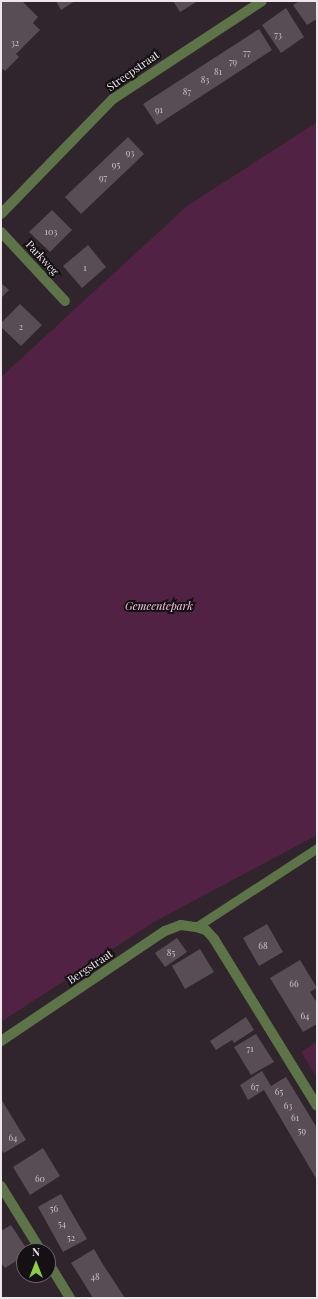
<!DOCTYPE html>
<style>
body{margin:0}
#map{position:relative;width:318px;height:1299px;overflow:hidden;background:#30252c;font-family:"Playfair Display",serif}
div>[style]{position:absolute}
.green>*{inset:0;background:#512243}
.building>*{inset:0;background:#594d55}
.lane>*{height:9px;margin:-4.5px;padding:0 4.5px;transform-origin:4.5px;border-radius:4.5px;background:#5c7448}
.street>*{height:10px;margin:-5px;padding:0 5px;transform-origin:5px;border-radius:5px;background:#5c7448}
span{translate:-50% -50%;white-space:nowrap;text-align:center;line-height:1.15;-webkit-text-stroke:4px #151013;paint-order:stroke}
.number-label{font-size:9px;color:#c8c0c5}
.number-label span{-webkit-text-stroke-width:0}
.street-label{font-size:11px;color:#ede6ea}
.park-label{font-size:11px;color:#fac3e6;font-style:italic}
.frame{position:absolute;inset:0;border:2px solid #ede6ea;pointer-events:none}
.north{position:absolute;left:16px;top:1243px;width:40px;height:40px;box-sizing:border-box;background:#151013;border:1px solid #6b6669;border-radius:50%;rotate:0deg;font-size:11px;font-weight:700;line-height:16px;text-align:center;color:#ede6ea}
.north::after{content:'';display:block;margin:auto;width:14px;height:18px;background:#8bce46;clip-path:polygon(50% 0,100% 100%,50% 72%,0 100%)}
</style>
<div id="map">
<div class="green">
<i style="clip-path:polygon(317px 122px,317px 835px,154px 922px,1px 1022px,1px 377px,187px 206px)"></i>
<i style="clip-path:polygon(317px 1041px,317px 1078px,301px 1052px)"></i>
</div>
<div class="building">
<i style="clip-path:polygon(3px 1px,22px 1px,38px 17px,33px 23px,40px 30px,16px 54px,19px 57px,5px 71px,3px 69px,1px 71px,1px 3px)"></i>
<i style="clip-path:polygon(56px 1px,75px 1px,61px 10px)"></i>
<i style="clip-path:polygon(173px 1px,198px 1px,180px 12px)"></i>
<i style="clip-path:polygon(299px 1px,317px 1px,317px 19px,307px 25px,293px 5px)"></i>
<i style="clip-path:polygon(286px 8px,304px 37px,281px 53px,262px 25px)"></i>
<i style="clip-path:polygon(259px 29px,272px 50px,157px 125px,143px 104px)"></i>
<i style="clip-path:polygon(128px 137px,144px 154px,81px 214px,65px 197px)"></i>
<i style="clip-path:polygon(52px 210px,72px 230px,50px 252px,29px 232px)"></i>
<i style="clip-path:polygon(88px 245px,106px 267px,82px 288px,63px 266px)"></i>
<i style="clip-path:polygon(1px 283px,9px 290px,1px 298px)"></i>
<i style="clip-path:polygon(20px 304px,42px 325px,21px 346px,1px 327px,1px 323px)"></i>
<i style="clip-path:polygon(267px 924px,283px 952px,259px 966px,243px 938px)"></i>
<i style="clip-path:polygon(177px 938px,187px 952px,165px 967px,155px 953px)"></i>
<i style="clip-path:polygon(200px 949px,214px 972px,185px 989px,172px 966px)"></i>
<i style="clip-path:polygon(300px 960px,317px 988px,310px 992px,317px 1003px,317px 1024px,303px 1032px,270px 978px)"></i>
<i style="clip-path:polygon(246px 1017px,254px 1030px,234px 1043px,232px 1040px,216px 1050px,210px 1041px)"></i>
<i style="clip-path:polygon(256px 1034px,274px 1062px,251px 1075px,234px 1047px)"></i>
<i style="clip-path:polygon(262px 1071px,271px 1086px,286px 1077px,317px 1128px,317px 1180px,264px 1090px,248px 1100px,240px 1085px)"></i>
<i style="clip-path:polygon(1px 1099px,26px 1140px,4px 1153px,1px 1149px)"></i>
<i style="clip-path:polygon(43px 1148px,60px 1176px,30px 1195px,13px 1167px)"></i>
<i style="clip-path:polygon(61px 1194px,87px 1239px,63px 1252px,38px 1207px)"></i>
<i style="clip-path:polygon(11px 1225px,28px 1251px,24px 1251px,24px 1256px,5px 1268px,1px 1263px,1px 1231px)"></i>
<i style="clip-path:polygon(94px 1249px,102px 1263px,125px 1298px,93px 1298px,80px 1277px,71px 1263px)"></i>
</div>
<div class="lane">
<i style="left:196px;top:927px;width:145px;rotate:-33.1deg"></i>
</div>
<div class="street">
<i style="left:1px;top:214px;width:161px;rotate:-45.8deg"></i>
<i style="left:113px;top:99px;width:178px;rotate:-33.3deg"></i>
<i style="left:1px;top:232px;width:94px;rotate:47.2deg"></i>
<i style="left:1px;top:1041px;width:197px;rotate:-33.9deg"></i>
<i style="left:165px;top:931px;width:17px;rotate:-21deg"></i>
<i style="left:181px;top:925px;width:15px;rotate:8deg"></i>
<i style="left:196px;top:927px;width:10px;rotate:17deg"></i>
<i style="left:206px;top:930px;width:12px;rotate:48deg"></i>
<i style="left:214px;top:939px;width:196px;rotate:58.3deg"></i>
<i style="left:1px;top:1186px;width:76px;rotate:58.4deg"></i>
<i style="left:48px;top:1262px;width:42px;rotate:58.6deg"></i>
</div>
<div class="number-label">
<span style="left:278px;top:34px">73</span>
<span style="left:15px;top:42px">32</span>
<span style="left:247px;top:52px">77</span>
<span style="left:233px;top:61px">79</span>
<span style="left:218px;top:71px">81</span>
<span style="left:205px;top:79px">83</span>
<span style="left:187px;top:91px">87</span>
<span style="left:159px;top:109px">91</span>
<span style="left:130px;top:152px">93</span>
<span style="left:116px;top:164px">95</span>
<span style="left:103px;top:177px">97</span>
<span style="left:51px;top:231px">103</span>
<span style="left:85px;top:267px">1</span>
<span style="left:21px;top:326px">2</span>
<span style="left:263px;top:945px">68</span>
<span style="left:171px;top:952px">85</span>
<span style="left:294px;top:983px">66</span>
<span style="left:305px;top:1015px">64</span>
<span style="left:250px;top:1048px">71</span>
<span style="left:255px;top:1086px">67</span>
<span style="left:279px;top:1091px">65</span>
<span style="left:288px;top:1105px">63</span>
<span style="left:295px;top:1117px">61</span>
<span style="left:302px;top:1130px">59</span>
<span style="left:13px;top:1137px">64</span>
<span style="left:40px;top:1178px">60</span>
<span style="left:54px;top:1208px">56</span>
<span style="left:62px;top:1223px">54</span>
<span style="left:71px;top:1237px">52</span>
<span style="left:95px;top:1276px">48</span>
</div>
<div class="street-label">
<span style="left:133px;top:71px;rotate:-35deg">Streepstraat</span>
<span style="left:42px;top:258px;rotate:47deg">Parkweg</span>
<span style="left:90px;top:967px;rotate:-34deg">Bergstraat</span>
</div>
<div class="park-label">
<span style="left:159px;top:606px">Gemeentepark</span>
</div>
<div class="frame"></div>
<div class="north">N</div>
</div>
